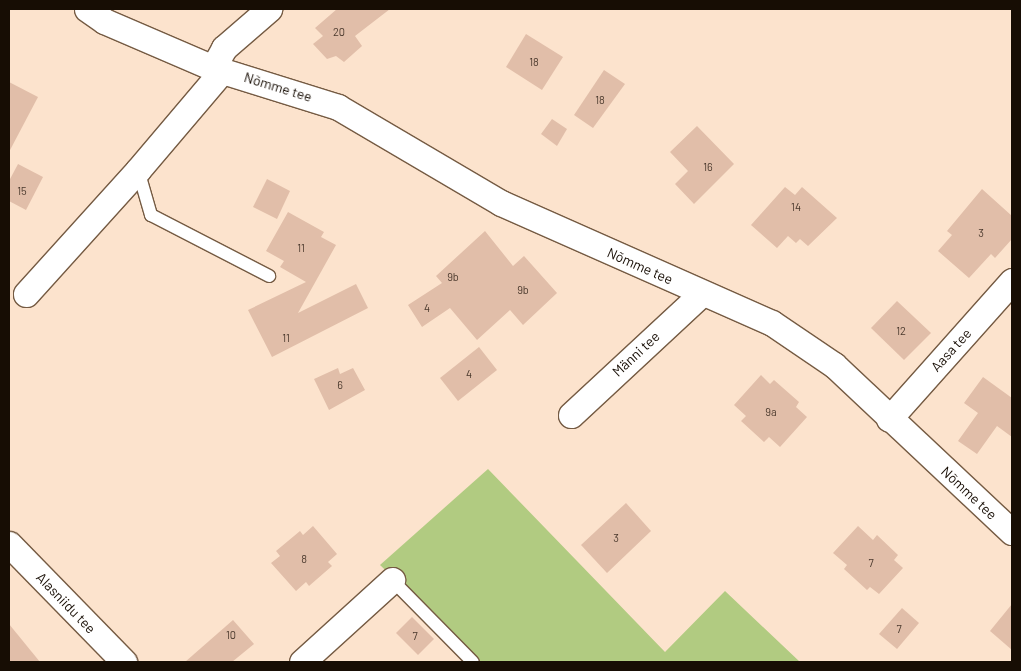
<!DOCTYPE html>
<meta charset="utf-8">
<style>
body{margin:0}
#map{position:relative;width:1021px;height:671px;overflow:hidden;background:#fce3cd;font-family:Barlow,sans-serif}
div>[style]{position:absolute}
.green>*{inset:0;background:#b1cb81}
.building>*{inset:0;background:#e1bea9}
.roads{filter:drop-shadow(1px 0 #755b43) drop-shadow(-1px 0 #755b43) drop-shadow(0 1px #755b43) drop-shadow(0 -1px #755b43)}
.lane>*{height:12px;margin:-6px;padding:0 6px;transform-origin:6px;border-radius:6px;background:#fff}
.street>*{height:25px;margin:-12.5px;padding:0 12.5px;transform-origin:12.5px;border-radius:12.5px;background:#fff}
span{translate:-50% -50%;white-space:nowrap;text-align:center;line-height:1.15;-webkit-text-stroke:4px #fff;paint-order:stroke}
.number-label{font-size:11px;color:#4a392d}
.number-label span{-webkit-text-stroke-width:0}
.street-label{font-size:14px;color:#170d04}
.frame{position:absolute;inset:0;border:10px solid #170d04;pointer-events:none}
</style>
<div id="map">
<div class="green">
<i style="clip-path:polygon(488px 469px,665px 652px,725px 591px,800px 662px,481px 662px,380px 565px)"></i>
</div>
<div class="building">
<i style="clip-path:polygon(337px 9px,390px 9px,355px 36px,362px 46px,344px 62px,336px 56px,327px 59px,313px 44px,323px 36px,315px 28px)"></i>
<i style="clip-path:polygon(526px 34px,563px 57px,542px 90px,506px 67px)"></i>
<i style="clip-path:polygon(604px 70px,625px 84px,593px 128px,574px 115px)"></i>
<i style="clip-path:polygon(9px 82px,38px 97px,9px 152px)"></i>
<i style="clip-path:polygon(552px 119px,567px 129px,557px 146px,541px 134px)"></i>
<i style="clip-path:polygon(697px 126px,734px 164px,694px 204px,675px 184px,688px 171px,670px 152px)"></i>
<i style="clip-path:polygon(18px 164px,43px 177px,26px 210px,9px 201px,9px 181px)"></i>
<i style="clip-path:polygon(267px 179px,290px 191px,277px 219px,253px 207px)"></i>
<i style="clip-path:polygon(785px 187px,795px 195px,802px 187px,837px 218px,808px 246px,800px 239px,796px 243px,788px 236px,777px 248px,751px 225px)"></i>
<i style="clip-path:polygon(982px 189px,1012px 216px,1012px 239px,995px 258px,991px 254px,969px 278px,938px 251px,952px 235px,947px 231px)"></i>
<i style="clip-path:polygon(288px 212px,324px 232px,321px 237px,336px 245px,298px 313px,356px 284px,368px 308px,272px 357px,248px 310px,306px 282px,280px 267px,284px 261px,266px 251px)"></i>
<i style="clip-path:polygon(485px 231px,513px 266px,524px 256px,557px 293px,523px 325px,510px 310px,477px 340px,450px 308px,422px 327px,408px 305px,442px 283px,436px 276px)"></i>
<i style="clip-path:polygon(897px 301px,931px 333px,904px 360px,871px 328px)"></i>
<i style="clip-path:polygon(479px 347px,497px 370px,458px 401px,440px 378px)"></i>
<i style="clip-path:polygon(338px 368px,340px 374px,353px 368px,365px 390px,329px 410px,314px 379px)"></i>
<i style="clip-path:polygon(761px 375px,770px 384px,774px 380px,799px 402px,796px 407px,807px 417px,780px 447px,769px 437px,764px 442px,741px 421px,746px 416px,734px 405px)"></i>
<i style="clip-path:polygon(983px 377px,1012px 398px,1012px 437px,997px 426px,977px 454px,958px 441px,978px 413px,964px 403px)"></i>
<i style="clip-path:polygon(626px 503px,651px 531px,607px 573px,581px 545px)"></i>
<i style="clip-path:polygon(313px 526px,337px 554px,328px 562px,332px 566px,309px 586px,306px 582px,296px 591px,271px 563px,280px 556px,276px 551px,300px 531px,303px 535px)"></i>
<i style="clip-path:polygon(858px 526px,873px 540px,877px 535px,898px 555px,894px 560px,903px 568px,879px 594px,870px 587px,867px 590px,844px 569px,847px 565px,833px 553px)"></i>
<i style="clip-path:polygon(1012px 604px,1012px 650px,990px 631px)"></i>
<i style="clip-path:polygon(902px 608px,919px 623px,897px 649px,879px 634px)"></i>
<i style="clip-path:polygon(412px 617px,434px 639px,418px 655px,396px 633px)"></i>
<i style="clip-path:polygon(233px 620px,254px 644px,232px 662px,185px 662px)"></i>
<i style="clip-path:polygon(9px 624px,40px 662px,9px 662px)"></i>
</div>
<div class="roads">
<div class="lane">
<i style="left:138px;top:170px;width:47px;rotate:73.9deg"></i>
<i style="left:151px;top:215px;width:133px;rotate:27.3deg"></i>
<i style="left:392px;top:580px;width:115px;rotate:45.4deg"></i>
</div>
<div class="street">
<i style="left:87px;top:9px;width:21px;rotate:35deg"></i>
<i style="left:104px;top:21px;width:119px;rotate:23.3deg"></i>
<i style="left:213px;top:68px;width:131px;rotate:17.3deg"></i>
<i style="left:338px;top:107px;width:189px;rotate:30.5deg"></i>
<i style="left:501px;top:203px;width:296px;rotate:23.9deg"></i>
<i style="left:772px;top:323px;width:75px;rotate:34.1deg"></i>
<i style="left:834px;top:365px;width:244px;rotate:43.2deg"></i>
<i style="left:213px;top:68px;width:23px;rotate:-61deg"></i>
<i style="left:224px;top:48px;width:60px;rotate:-40.9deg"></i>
<i style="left:26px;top:294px;width:167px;rotate:-47.9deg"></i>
<i style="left:138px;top:170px;width:130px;rotate:-49.7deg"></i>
<i style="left:571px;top:415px;width:178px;rotate:-42.9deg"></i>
<i style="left:889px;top:419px;width:185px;rotate:-48.3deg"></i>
<i style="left:9px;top:544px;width:165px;rotate:45.7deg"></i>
<i style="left:302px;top:662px;width:122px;rotate:-42.3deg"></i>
</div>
</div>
<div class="number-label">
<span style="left:339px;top:32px">20</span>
<span style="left:534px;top:62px">18</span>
<span style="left:600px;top:100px">18</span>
<span style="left:708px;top:167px">16</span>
<span style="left:22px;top:191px">15</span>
<span style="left:796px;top:207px">14</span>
<span style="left:981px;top:233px">3</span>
<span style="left:301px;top:248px">11</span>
<span style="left:453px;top:277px">9b</span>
<span style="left:523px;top:290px">9b</span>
<span style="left:427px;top:308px">4</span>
<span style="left:901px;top:331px">12</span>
<span style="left:286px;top:338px">11</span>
<span style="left:469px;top:374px">4</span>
<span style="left:340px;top:385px">6</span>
<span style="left:771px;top:412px">9a</span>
<span style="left:616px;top:538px">3</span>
<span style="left:304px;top:559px">8</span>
<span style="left:871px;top:563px">7</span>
<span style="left:899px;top:629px">7</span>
<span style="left:231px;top:635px">10</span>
<span style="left:415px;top:636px">7</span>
</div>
<div class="street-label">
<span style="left:278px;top:87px;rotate:17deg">Nõmme tee</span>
<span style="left:640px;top:266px;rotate:24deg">Nõmme tee</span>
<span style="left:951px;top:350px;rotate:-48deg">Aasa tee</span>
<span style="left:636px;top:354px;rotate:-43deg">Männi tee</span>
<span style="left:969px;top:493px;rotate:43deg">Nõmme tee</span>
<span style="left:66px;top:603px;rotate:46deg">Alasniidu tee</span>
</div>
<div class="frame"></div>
</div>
